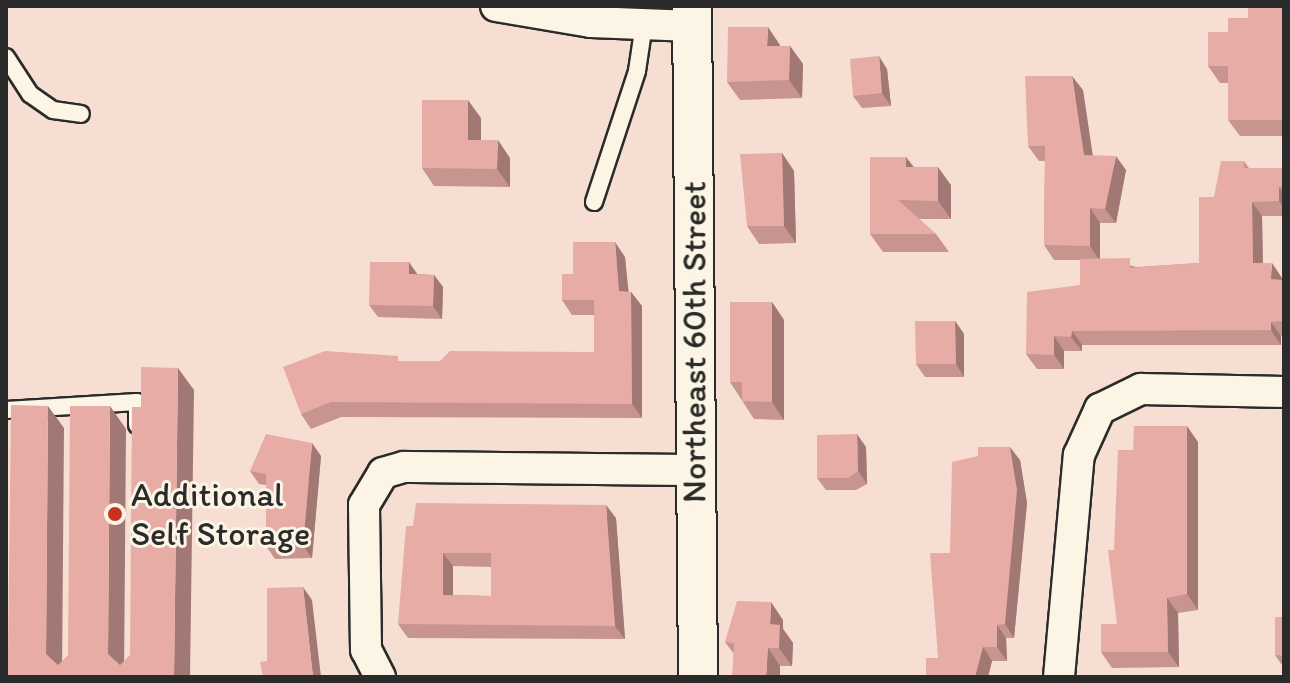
<!DOCTYPE html>
<style>
body{margin:0}
#map{position:relative;width:1290px;height:683px;overflow:hidden;background:#f6dfd2;font-family:Itim,sans-serif}
div>[style]{position:absolute}
.roads{filter:drop-shadow(2px 0 #2b2b2b) drop-shadow(-2px 0 #2b2b2b) drop-shadow(0 2px #2b2b2b) drop-shadow(0 -2px #2b2b2b)}
.service>*{height:16px;margin:-8px;padding:0 8px;transform-origin:8px;border-radius:8px;background:#fcf5e5}
.minor>*{height:30px;margin:-15px;padding:0 15px;transform-origin:15px;border-radius:15px;background:#fcf5e5}
.tertiary>*{height:38px;margin:-19px;padding:0 19px;transform-origin:19px;border-radius:19px;background:#fcf5e5}
.wall>*{inset:0;background:#c7948f}
.shaded-wall>*{inset:0;background:#a27874}
.building>*{inset:0;background:#e7aca6}
.dots>*{width:22px;height:22px;translate:-50% -50%;box-sizing:border-box;border:4px solid #fcf5e5;border-radius:50%}
span{translate:-50% -50%;white-space:nowrap;text-align:center;line-height:1.15;-webkit-text-stroke:6px #fcf5e5;paint-order:stroke}
.street-label{font-size:34px;color:#2b2b2b}
.poi-label{font-size:34px;color:#2b2b2b}
.left{translate:0 -50%;text-align:left}
.frame{position:absolute;inset:0;border:8px solid #2b2b2b;pointer-events:none}
</style>
<div id="map">
<div class="roads">
<div class="service">
<i style="left:6px;top:57px;width:44px;rotate:57deg"></i>
<i style="left:30px;top:94px;width:28px;rotate:35deg"></i>
<i style="left:53px;top:110px;width:28px;rotate:8deg"></i>
<i style="left:594px;top:202px;width:138px;rotate:-71.8deg"></i>
<i style="left:637px;top:71px;width:48px;rotate:-81.5deg"></i>
<i style="left:6px;top:410px;width:131px;rotate:-3.5deg"></i>
<i style="left:137px;top:402px;width:23px;rotate:90deg"></i>
</div>
<div class="minor">
<i style="left:496px;top:6px;width:96px;rotate:9.6deg"></i>
<i style="left:591px;top:22px;width:101px;rotate:2.3deg"></i>
<i style="left:380px;top:677px;width:30px;rotate:-117deg"></i>
<i style="left:366px;top:650px;width:145px;rotate:-90.8deg"></i>
<i style="left:364px;top:505px;width:37px;rotate:-59deg"></i>
<i style="left:383px;top:473px;width:22px;rotate:-16deg"></i>
<i style="left:404px;top:467px;width:291px;rotate:0.6deg"></i>
<i style="left:1059px;top:677px;width:223px;rotate:-84.9deg"></i>
<i style="left:1079px;top:455px;width:51px;rotate:-65.5deg"></i>
<i style="left:1100px;top:409px;width:46px;rotate:-26deg"></i>
<i style="left:1141px;top:389px;width:143px;rotate:1.2deg"></i>
</div>
<div class="tertiary">
<i style="left:692px;top:6px;width:671px;rotate:89.49deg"></i>
</div>
</div>
<div class="wall">
<i style="clip-path:polygon(1284px 6px,1284px 136px,1240px 136px,1228px 120px,1228px 83px,1220px 83px,1208px 66px,1228px 32px,1248px 18px)"></i>
<i style="clip-path:polygon(780px 45px,780px 46px,790px 46px,803px 64px,802px 98px,740px 100px,727px 82px)"></i>
<i style="clip-path:polygon(887px 69px,891px 106px,862px 108px,853px 96px)"></i>
<i style="clip-path:polygon(1083px 90px,1092px 155px,1126px 170px,1116px 223px,1100px 223px,1100px 259px,1137px 267px,1199px 263px,1214px 197px,1244px 161px,1249px 168px,1284px 168px,1284px 216px,1262px 216px,1263px 263px,1282px 279px,1284px 280px,1284px 336px,1281px 336px,1281px 345px,1082px 345px,1082px 351px,1064px 351px,1064px 369px,1037px 369px,1026px 354px,1080px 285px,1080px 260px,1054px 260px,1044px 245px,1045px 161px,1039px 161px,1028px 146px)"></i>
<i style="clip-path:polygon(481px 118px,481px 140px,510px 158px,510px 187px,434px 186px,422px 168px)"></i>
<i style="clip-path:polygon(782px 153px,794px 171px,796px 243px,759px 244px,747px 226px)"></i>
<i style="clip-path:polygon(906px 157px,914px 167px,951px 185px,951px 219px,919px 219px,936px 234px,949px 252px,883px 252px,870px 234px)"></i>
<i style="clip-path:polygon(625px 257px,628px 292px,631px 292px,642px 306px,642px 418px,341px 417px,311px 429px,301px 414px,402px 361px,440px 361px,594px 352px,594px 315px,572px 315px,562px 300px,573px 274px)"></i>
<i style="clip-path:polygon(417px 274px,434px 275px,443px 287px,442px 319px,378px 317px,369px 305px)"></i>
<i style="clip-path:polygon(772px 302px,784px 320px,784px 420px,754px 419px,730px 382px)"></i>
<i style="clip-path:polygon(955px 321px,964px 334px,964px 377px,925px 377px,916px 364px)"></i>
<i style="clip-path:polygon(1198px 442px,1198px 610px,1178px 613px,1179px 667px,1112px 668px,1101px 652px,1117px 624px,1114px 550px,1133px 450px)"></i>
<i style="clip-path:polygon(866px 447px,867px 484px,856px 490px,826px 490px,817px 478px)"></i>
<i style="clip-path:polygon(321px 456px,312px 558px,275px 559px,266px 546px,266px 485px,259px 484px,250px 471px)"></i>
<i style="clip-path:polygon(1020px 460px,1027px 503px,1014px 638px,1006px 638px,1007px 661px,992px 661px,988px 677px,926px 677px,938px 658px,950px 553px)"></i>
<i style="clip-path:polygon(evenodd,616px 518px,625px 639px,408px 638px,398px 624px,413px 526px,616px 518px,453px 566px,491px 567px,491px 596px,453px 595px,453px 566px)"></i>
<i style="clip-path:polygon(1284px 617px,1284px 668px,1275px 655px)"></i>
<i style="clip-path:polygon(783px 620px,783px 629px,793px 643px,792px 666px,780px 666px,734px 654px,725px 642px)"></i>
</div>
<div class="shaded-wall">
<i style="clip-path:polygon(768px 27px,780px 45px,780px 64px,767px 46px)"></i>
<i style="clip-path:polygon(790px 46px,803px 64px,802px 98px,789px 80px)"></i>
<i style="clip-path:polygon(879px 56px,887px 69px,891px 106px,882px 93px)"></i>
<i style="clip-path:polygon(1072px 76px,1083px 90px,1095px 170px,1084px 155px)"></i>
<i style="clip-path:polygon(468px 100px,481px 118px,481px 158px,468px 140px)"></i>
<i style="clip-path:polygon(498px 140px,510px 158px,510px 187px,497px 169px)"></i>
<i style="clip-path:polygon(782px 153px,794px 171px,796px 243px,784px 226px)"></i>
<i style="clip-path:polygon(1116px 156px,1126px 170px,1116px 223px,1105px 209px)"></i>
<i style="clip-path:polygon(906px 157px,919px 175px,906px 167px)"></i>
<i style="clip-path:polygon(938px 167px,951px 185px,951px 219px,938px 201px)"></i>
<i style="clip-path:polygon(1279px 187px,1284px 195px,1284px 208px,1279px 201px)"></i>
<i style="clip-path:polygon(1252px 202px,1262px 216px,1263px 278px,1253px 263px)"></i>
<i style="clip-path:polygon(1090px 208px,1100px 223px,1100px 261px,1090px 246px)"></i>
<i style="clip-path:polygon(615px 242px,625px 257px,630px 306px,619px 291px)"></i>
<i style="clip-path:polygon(409px 262px,418px 275px,409px 274px)"></i>
<i style="clip-path:polygon(1272px 263px,1282px 278px,1282px 293px,1271px 279px)"></i>
<i style="clip-path:polygon(434px 275px,443px 287px,442px 319px,433px 306px)"></i>
<i style="clip-path:polygon(631px 292px,642px 306px,642px 418px,632px 404px)"></i>
<i style="clip-path:polygon(772px 302px,784px 320px,784px 420px,772px 402px)"></i>
<i style="clip-path:polygon(955px 321px,964px 334px,964px 377px,956px 364px)"></i>
<i style="clip-path:polygon(1271px 322px,1281px 336px,1281px 345px,1271px 330px)"></i>
<i style="clip-path:polygon(1072px 331px,1082px 345px,1082px 351px,1071px 337px)"></i>
<i style="clip-path:polygon(1054px 336px,1064px 351px,1064px 369px,1054px 355px)"></i>
<i style="clip-path:polygon(178px 368px,194px 390px,190px 677px,174px 677px)"></i>
<i style="clip-path:polygon(48px 406px,64px 428px,62px 677px,46px 654px)"></i>
<i style="clip-path:polygon(110px 406px,126px 429px,124px 677px,108px 654px)"></i>
<i style="clip-path:polygon(1187px 426px,1198px 442px,1198px 610px,1187px 594px)"></i>
<i style="clip-path:polygon(857px 434px,866px 447px,867px 484px,858px 471px)"></i>
<i style="clip-path:polygon(312px 443px,321px 456px,312px 558px,303px 546px)"></i>
<i style="clip-path:polygon(1010px 447px,1020px 460px,1027px 503px,1014px 638px,1005px 624px)"></i>
<i style="clip-path:polygon(606px 505px,616px 518px,625px 639px,615px 626px)"></i>
<i style="clip-path:polygon(443px 553px,453px 566px,453px 609px,443px 595px)"></i>
<i style="clip-path:polygon(303px 587px,312px 600px,321px 677px,313px 677px)"></i>
<i style="clip-path:polygon(1167px 598px,1178px 613px,1179px 667px,1168px 652px)"></i>
<i style="clip-path:polygon(771px 602px,783px 620px,783px 629px,793px 643px,792px 666px,779px 648px,770px 624px)"></i>
<i style="clip-path:polygon(997px 625px,1006px 638px,1007px 661px,997px 647px)"></i>
<i style="clip-path:polygon(983px 647px,992px 661px,988px 677px,975px 677px)"></i>
<i style="clip-path:polygon(768px 648px,780px 666px,780px 677px,766px 677px)"></i>
</div>
<div class="building">
<i style="clip-path:polygon(1248px 6px,1284px 6px,1284px 120px,1228px 120px,1228px 66px,1208px 66px,1208px 32px,1228px 32px,1228px 18px,1248px 18px)"></i>
<i style="clip-path:polygon(728px 27px,768px 27px,767px 46px,790px 46px,789px 80px,727px 82px)"></i>
<i style="clip-path:polygon(879px 56px,882px 93px,853px 96px,850px 59px)"></i>
<i style="clip-path:polygon(1025px 76px,1072px 76px,1084px 155px,1116px 156px,1105px 209px,1090px 208px,1090px 246px,1044px 245px,1045px 146px,1028px 146px)"></i>
<i style="clip-path:polygon(422px 100px,468px 100px,468px 140px,498px 140px,497px 169px,422px 168px)"></i>
<i style="clip-path:polygon(782px 153px,784px 226px,747px 226px,740px 154px)"></i>
<i style="clip-path:polygon(870px 157px,906px 157px,906px 167px,938px 167px,938px 201px,898px 200px,936px 234px,870px 234px)"></i>
<i style="clip-path:polygon(1221px 161px,1244px 161px,1244px 168px,1284px 168px,1284px 187px,1279px 187px,1279px 201px,1252px 202px,1253px 263px,1272px 263px,1271px 279px,1284px 280px,1284px 321px,1271px 322px,1271px 330px,1072px 331px,1071px 337px,1054px 336px,1054px 355px,1026px 354px,1027px 292px,1080px 285px,1080px 259px,1130px 258px,1130px 268px,1199px 263px,1199px 197px,1214px 197px)"></i>
<i style="clip-path:polygon(573px 242px,615px 242px,619px 291px,631px 292px,632px 404px,331px 402px,301px 414px,283px 367px,325px 351px,398px 356px,398px 361px,440px 361px,450px 351px,594px 352px,594px 300px,562px 300px,562px 274px,573px 274px)"></i>
<i style="clip-path:polygon(370px 262px,409px 262px,409px 274px,434px 275px,433px 306px,369px 305px)"></i>
<i style="clip-path:polygon(730px 302px,772px 302px,772px 402px,742px 401px,742px 382px,730px 382px)"></i>
<i style="clip-path:polygon(915px 321px,955px 321px,956px 364px,916px 364px)"></i>
<i style="clip-path:polygon(141px 367px,178px 368px,174px 677px,6px 677px,6px 657px,8px 655px,11px 405px,48px 406px,46px 654px,58px 665px,68px 655px,70px 406px,110px 406px,108px 654px,120px 665px,130px 655px,132px 407px,141px 407px)"></i>
<i style="clip-path:polygon(1134px 426px,1187px 426px,1187px 594px,1167px 598px,1168px 652px,1101px 652px,1101px 624px,1117px 624px,1108px 550px,1114px 550px,1118px 450px,1133px 450px)"></i>
<i style="clip-path:polygon(266px 434px,312px 443px,303px 546px,266px 546px,266px 474px,250px 471px)"></i>
<i style="clip-path:polygon(857px 434px,858px 471px,848px 478px,817px 478px,817px 435px)"></i>
<i style="clip-path:polygon(978px 447px,1010px 447px,1017px 490px,1005px 624px,997px 625px,997px 647px,983px 647px,975px 677px,926px 677px,926px 658px,938px 658px,930px 553px,950px 553px,952px 462px,978px 456px)"></i>
<i style="clip-path:polygon(evenodd,416px 503px,606px 505px,615px 626px,398px 624px,406px 526px,413px 526px,416px 503px,443px 553px,491px 553px,491px 596px,443px 595px,443px 553px)"></i>
<i style="clip-path:polygon(303px 587px,313px 677px,263px 677px,260px 662px,267px 661px,267px 588px)"></i>
<i style="clip-path:polygon(737px 601px,771px 602px,770px 624px,780px 625px,779px 648px,768px 648px,766px 677px,732px 677px,734px 643px,725px 642px)"></i>
<i style="clip-path:polygon(1275px 617px,1284px 617px,1284px 656px,1275px 655px)"></i>
</div>
<div class="dots">
<i style="left:115px;top:514px;background:#c8321e"></i>
</div>
<div class="street-label">
<span style="left:694px;top:342px;rotate:-90deg">Northeast 60th Street</span>
</div>
<div class="poi-label">
<span class="left" style="left:131px;top:514px">Additional<br>Self Storage</span>
</div>
<div class="frame"></div>
</div>
